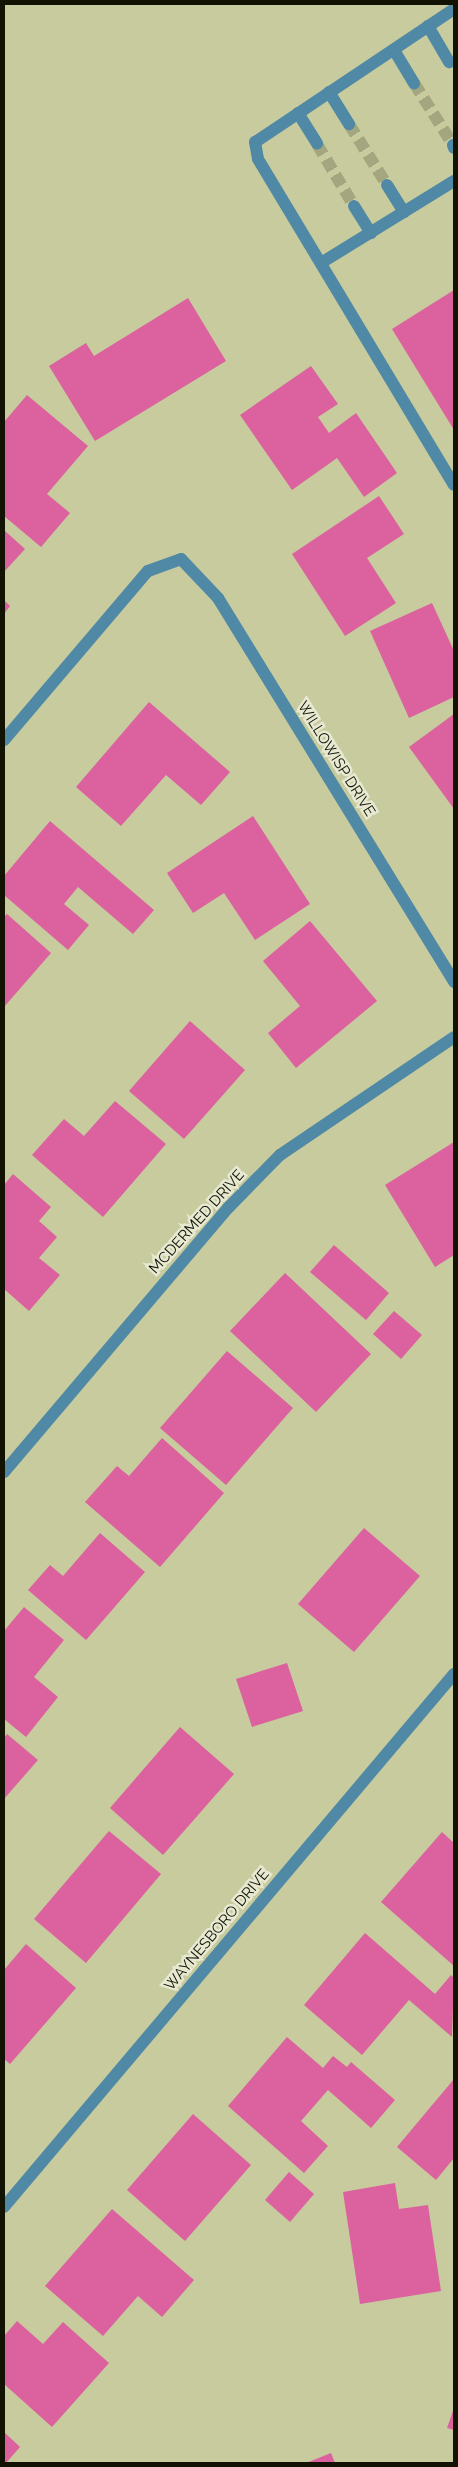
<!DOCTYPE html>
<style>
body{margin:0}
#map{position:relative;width:458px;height:2467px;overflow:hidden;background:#c7cb9d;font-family:Raleway,sans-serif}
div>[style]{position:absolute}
.building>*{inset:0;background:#db629e}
.minor-tunnel>*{height:12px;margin-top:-6px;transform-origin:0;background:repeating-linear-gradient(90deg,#a3a67e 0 12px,transparent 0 18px)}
.minor>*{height:12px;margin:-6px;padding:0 6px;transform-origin:6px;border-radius:6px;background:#5089a5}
span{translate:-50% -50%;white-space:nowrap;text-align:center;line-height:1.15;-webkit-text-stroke:5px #e7e9d2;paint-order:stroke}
.street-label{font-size:15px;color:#121303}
.frame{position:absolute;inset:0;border:5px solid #121303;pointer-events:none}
</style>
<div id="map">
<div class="building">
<i style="clip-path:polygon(454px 290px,454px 430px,392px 329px)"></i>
<i style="clip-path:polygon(188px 298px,226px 361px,95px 441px,49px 366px,86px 343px,94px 356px)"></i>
<i style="clip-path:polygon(311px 366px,338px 404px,318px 417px,329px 433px,356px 413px,397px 473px,364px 497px,337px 458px,292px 490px,240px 415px)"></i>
<i style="clip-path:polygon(27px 395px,88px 446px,47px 494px,70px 513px,41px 547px,4px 516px,4px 422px)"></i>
<i style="clip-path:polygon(379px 496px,404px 534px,367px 558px,396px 603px,345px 636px,292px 554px)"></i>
<i style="clip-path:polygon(4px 530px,25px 549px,4px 572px)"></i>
<i style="clip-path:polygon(4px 600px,10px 606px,4px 614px)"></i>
<i style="clip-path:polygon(432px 603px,454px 651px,454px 697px,409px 718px,370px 631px)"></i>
<i style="clip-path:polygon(149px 702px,230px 772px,201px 805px,166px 775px,121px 826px,76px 787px)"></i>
<i style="clip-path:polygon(454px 714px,454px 809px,409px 747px)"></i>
<i style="clip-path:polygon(253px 816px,310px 904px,255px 940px,224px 893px,193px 913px,167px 873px)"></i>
<i style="clip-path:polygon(50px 821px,154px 910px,133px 934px,78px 887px,64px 904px,89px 925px,68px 950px,4px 895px,4px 876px)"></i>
<i style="clip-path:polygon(7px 914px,51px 953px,4px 1007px,4px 917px)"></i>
<i style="clip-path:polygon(310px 921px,377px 1001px,296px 1068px,268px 1033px,300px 1006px,263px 961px)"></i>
<i style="clip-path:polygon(190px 1021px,245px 1070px,184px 1139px,129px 1091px)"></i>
<i style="clip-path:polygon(115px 1101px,166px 1144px,103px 1217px,32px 1155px,64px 1119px,84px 1136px)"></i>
<i style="clip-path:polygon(454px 1142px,454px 1255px,435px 1267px,385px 1185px)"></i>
<i style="clip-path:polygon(13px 1174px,51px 1207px,39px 1221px,57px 1237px,39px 1258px,60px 1275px,29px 1311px,4px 1289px,4px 1185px)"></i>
<i style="clip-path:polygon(334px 1245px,389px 1293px,366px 1320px,310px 1272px)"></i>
<i style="clip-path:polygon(285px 1273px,371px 1354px,316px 1412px,230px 1331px)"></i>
<i style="clip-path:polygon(394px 1311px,422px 1335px,401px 1359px,373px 1334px)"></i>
<i style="clip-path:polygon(227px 1351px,293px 1408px,226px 1485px,160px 1428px)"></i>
<i style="clip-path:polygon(162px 1438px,224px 1493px,160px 1567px,85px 1502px,117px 1466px,129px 1476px)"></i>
<i style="clip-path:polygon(364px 1528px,420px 1576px,354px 1652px,298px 1604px)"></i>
<i style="clip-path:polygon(100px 1533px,145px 1572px,86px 1640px,28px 1590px,50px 1565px,63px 1576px)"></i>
<i style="clip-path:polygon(24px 1607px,64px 1640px,34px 1677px,58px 1697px,26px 1737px,4px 1719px,4px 1631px)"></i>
<i style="clip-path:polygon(287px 1663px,303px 1711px,252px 1727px,236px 1679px)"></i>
<i style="clip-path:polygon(180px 1727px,234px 1774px,163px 1855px,110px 1808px)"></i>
<i style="clip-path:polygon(7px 1734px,38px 1760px,4px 1799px,4px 1738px)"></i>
<i style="clip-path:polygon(109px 1831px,161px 1874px,86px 1963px,34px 1919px)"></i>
<i style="clip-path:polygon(442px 1832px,454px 1843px,454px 1966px,381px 1902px)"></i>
<i style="clip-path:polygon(365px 1933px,435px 1994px,451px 1975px,454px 1978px,452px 2037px,409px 2000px,362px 2055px,304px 2005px)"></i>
<i style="clip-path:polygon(26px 1944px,76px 1988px,10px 2064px,4px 2059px,4px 1970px)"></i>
<i style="clip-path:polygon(287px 2037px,323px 2068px,333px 2056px,347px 2067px,351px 2062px,395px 2100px,371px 2128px,328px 2090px,301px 2121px,328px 2146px,304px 2173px,228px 2106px)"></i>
<i style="clip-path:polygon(454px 2079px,454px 2158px,436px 2180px,397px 2147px)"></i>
<i style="clip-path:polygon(193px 2114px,251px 2165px,185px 2241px,127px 2190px)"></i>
<i style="clip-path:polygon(289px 2172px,314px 2194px,290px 2222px,265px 2200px)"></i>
<i style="clip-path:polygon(395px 2183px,399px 2209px,428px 2205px,441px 2291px,360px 2304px,343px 2192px)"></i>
<i style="clip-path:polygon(112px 2209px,194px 2280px,162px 2317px,138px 2296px,103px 2336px,45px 2286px)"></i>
<i style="clip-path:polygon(17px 2321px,43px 2344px,63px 2322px,109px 2363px,52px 2427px,4px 2384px,4px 2336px)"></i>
<i style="clip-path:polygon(454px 2408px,454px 2430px,447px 2428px)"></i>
<i style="clip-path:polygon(4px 2432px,20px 2447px,6px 2463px,4px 2463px)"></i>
<i style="clip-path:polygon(331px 2453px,335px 2463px,306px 2463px)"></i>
</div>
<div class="minor-tunnel">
<i style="left:414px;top:83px;width:73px;rotate:57.8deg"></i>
<i style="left:349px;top:124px;width:72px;rotate:58.1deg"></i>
<i style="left:317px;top:144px;width:72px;rotate:59.2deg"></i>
</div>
<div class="minor">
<i style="left:454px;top:9px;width:239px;rotate:146.2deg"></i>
<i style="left:255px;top:142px;width:17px;rotate:80deg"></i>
<i style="left:258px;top:159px;width:380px;rotate:59deg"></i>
<i style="left:428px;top:26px;width:42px;rotate:59.7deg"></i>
<i style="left:394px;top:50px;width:39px;rotate:59deg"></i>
<i style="left:329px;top:92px;width:38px;rotate:58deg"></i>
<i style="left:298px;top:113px;width:36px;rotate:58deg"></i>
<i style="left:453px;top:145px;width:3px;rotate:72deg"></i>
<i style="left:387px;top:185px;width:32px;rotate:58deg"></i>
<i style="left:354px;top:206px;width:32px;rotate:58deg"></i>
<i style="left:321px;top:263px;width:156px;rotate:-31.7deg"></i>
<i style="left:4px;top:740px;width:222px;rotate:-49.6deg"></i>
<i style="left:148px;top:571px;width:35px;rotate:-20deg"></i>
<i style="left:181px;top:559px;width:54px;rotate:46.5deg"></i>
<i style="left:218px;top:598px;width:451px;rotate:58.4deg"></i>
<i style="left:4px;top:1472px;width:348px;rotate:-49.7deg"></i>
<i style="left:229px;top:1207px;width:73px;rotate:-45.6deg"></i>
<i style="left:280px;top:1155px;width:210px;rotate:-34.1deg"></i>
<i style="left:4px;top:2207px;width:698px;rotate:-49.83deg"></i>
</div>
<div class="street-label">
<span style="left:336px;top:759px;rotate:58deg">WILLOWISP DRIVE</span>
<span style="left:197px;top:1222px;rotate:-48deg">MCDERMED DRIVE</span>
<span style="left:217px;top:1930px;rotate:-50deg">WAYNESBORO DRIVE</span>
</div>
<div class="frame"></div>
</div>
